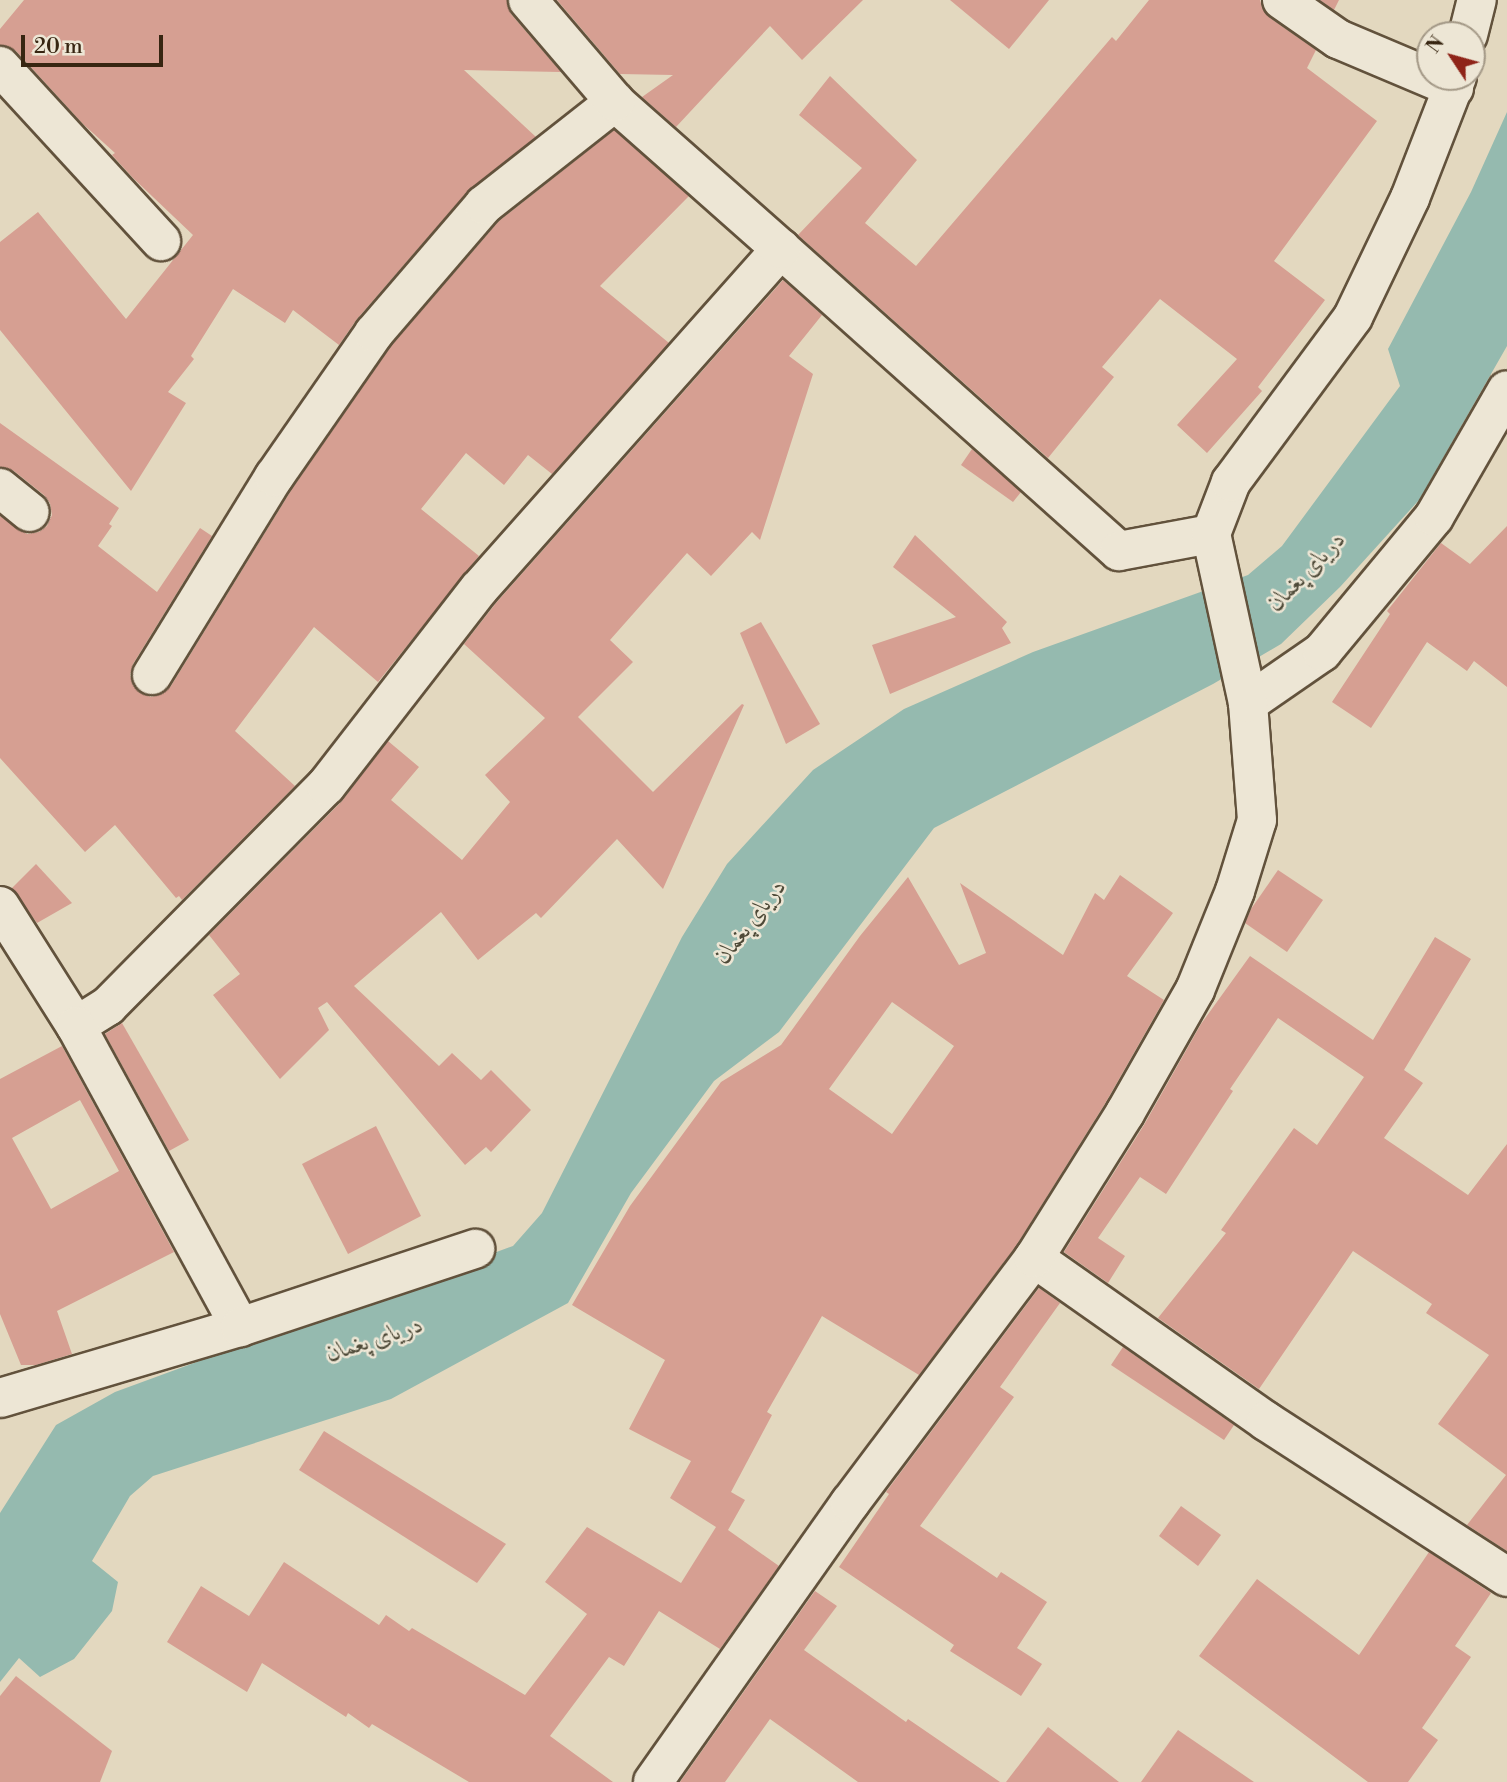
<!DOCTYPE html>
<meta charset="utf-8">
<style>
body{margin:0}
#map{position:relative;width:1507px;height:1782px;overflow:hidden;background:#e3d8bf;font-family:"Libre Bodoni",Amiri,serif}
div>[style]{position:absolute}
.water>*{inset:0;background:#95baaf}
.building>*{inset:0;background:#d69f92}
.roads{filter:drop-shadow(2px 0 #62523c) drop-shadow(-2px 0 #62523c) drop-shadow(0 2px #62523c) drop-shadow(0 -2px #62523c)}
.minor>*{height:38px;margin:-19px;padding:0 19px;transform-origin:19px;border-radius:19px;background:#ede6d5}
.tertiary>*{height:38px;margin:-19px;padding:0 19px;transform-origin:19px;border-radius:19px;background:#ede6d5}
span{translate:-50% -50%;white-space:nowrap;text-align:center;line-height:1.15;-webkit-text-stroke:5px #ede6d5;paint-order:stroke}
.water-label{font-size:24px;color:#4e4a38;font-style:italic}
.north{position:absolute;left:1416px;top:21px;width:70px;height:70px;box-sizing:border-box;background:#ede6d5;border:2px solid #a49987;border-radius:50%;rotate:306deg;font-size:19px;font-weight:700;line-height:28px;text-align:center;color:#372511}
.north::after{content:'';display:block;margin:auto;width:24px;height:32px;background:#8f2418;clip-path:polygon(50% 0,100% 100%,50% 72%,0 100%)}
.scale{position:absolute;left:21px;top:35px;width:142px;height:32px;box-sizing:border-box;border:4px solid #372511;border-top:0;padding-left:9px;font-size:21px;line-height:24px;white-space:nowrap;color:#372511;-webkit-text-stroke:5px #ede6d5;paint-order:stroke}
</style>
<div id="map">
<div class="water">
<i style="clip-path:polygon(1507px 112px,1507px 346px,1419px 500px,1340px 587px,1281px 644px,1213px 684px,934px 828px,779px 1032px,714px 1081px,631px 1193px,568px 1303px,391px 1399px,153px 1476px,130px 1496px,92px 1561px,118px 1582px,112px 1611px,74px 1659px,40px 1677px,19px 1658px,0 1682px,0 1513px,56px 1425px,115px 1392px,513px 1246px,542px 1213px,682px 937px,727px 864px,813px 770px,904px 709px,1033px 652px,1248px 575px,1282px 546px,1400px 386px,1388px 349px,1471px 192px)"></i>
</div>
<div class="building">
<i style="clip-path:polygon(24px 0,507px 0,511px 14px,561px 72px,464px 70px,536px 137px,468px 191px,357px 319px,339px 345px,293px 310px,285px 323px,233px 289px,191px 356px,194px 359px,168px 392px,186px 403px,131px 491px,0 330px,0 242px,38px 212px,126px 319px,193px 235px,133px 178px,112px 155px,115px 153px,83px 124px,16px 51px,0 45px,0 29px)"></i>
<i style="clip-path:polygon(557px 0,863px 0,802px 60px,770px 26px,676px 127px,642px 97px,673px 75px,620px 74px)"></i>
<i style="clip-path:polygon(950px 0,1049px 0,1009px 49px)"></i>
<i style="clip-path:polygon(1149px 0,1260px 0,1263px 10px,1270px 18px,1316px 50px,1307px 68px,1377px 121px,1274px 261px,1325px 300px,1258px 387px,1262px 391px,1207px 453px,1177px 425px,1237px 359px,1160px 299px,1102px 367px,1114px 377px,1048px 458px,798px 235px,862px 168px,799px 115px,830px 76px,917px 160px,865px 223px,916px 266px,1112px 37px,1116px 41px)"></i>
<i style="clip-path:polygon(1320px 0,1339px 0,1334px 10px)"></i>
<i style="clip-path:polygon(614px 130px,689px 196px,600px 286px,669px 343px,552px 474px,528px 455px,504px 485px,466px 453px,421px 509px,479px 556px,378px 682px,314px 627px,235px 731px,295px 786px,182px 900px,179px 896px,176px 898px,115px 825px,85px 852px,0 758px,0 516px,27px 534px,39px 532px,47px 526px,52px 515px,50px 503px,44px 495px,14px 471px,0 467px,0 423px,119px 508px,109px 524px,112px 526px,98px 546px,157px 592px,200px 528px,212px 536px,133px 664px,130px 675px,133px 685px,140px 693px,151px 697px,162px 694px,171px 686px,292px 489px,391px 346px,499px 221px)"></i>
<i style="clip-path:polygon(783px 280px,822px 315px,789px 356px,813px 374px,760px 540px,752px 532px,711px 576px,687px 553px,610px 640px,633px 662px,578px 717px,653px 792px,742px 704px,744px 705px,663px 889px,617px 839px,541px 918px,536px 913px,478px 960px,441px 912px,354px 986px,439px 1066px,452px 1053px,481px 1080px,491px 1070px,531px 1110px,491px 1152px,486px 1147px,465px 1165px,327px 1002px,318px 1008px,329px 1030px,280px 1079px,213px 995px,240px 974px,209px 935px,342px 801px,388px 741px,419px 767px,391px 800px,462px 860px,510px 802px,485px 775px,545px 718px,464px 644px,496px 603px)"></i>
<i style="clip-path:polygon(972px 449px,1021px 492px,1013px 502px,961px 465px)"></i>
<i style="clip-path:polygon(1507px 526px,1507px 687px,1474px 661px,1467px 671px,1427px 642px,1371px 728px,1332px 702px,1390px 614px,1387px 611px,1441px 543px,1470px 564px)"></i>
<i style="clip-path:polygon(915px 535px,1007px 622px,1002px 628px,1011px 643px,890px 694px,872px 645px,956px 617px,893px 567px)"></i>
<i style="clip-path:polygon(761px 622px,820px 724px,786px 744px,740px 633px)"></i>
<i style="clip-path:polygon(36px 864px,72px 903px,37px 923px,12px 888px)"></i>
<i style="clip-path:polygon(1278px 870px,1323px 900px,1287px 952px,1245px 923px,1251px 909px)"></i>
<i style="clip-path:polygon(evenodd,1120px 875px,1173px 913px,1127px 976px,1164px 1000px,1106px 1102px,1016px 1246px,919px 1375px,822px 1316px,767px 1412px,772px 1415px,731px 1492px,745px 1500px,728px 1530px,779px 1566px,720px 1649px,659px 1611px,624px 1666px,609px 1657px,550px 1736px,613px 1782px,469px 1782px,372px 1724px,369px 1728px,348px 1713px,346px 1717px,262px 1663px,247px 1692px,167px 1642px,201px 1586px,249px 1616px,284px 1562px,379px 1625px,386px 1615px,409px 1631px,412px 1628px,525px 1695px,587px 1614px,545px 1582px,587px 1527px,681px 1583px,716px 1527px,670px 1498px,691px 1461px,629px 1429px,665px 1360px,572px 1305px,630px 1206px,721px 1082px,781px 1045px,860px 936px,908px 877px,959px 965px,986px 953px,960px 883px,1063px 955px,1095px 893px,1104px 900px,1120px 875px,892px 1002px,954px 1046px,892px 1134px,829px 1089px,892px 1002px)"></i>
<i style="clip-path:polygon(1435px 937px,1471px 959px,1404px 1070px,1423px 1083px,1384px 1138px,1468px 1195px,1507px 1144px,1507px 1551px,1467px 1525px,1506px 1475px,1438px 1424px,1489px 1355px,1426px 1313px,1432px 1304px,1353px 1251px,1259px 1389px,1158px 1318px,1226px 1233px,1221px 1230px,1294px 1128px,1317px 1145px,1364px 1077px,1278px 1018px,1230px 1089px,1233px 1091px,1166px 1194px,1140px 1177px,1098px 1238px,1125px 1256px,1108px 1283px,1064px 1252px,1144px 1125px,1201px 1024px,1250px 956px,1373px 1040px)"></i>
<i style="clip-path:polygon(122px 1023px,189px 1140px,169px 1151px,105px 1034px)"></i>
<i style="clip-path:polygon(evenodd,62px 1046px,174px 1252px,57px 1311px,72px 1354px,36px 1365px,21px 1365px,0 1314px,0 1079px,62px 1046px,80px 1100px,119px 1171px,51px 1209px,12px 1138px,80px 1100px)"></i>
<i style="clip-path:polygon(376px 1126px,421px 1216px,348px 1254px,302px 1164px)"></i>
<i style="clip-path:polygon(1039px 1288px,1060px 1303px,1000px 1387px,1014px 1397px,920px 1526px,997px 1578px,1001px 1572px,1047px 1602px,1017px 1648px,1042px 1664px,1021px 1696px,950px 1651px,954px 1645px,839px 1567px,889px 1494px,886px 1492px)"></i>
<i style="clip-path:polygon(1123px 1347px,1234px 1425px,1224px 1440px,1111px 1365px)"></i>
<i style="clip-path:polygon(324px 1431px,506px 1544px,477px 1583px,299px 1470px)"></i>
<i style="clip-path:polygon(1181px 1506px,1221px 1535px,1198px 1566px,1159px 1536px)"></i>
<i style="clip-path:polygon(1429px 1552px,1491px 1593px,1455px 1646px,1471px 1657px,1422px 1728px,1438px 1740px,1408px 1782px,1368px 1782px,1199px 1656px,1257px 1579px,1359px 1655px)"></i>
<i style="clip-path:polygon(815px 1591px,837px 1606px,804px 1650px,906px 1722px,908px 1719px,1000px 1782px,858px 1782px,770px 1719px,725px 1782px,680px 1782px)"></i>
<i style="clip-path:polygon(16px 1676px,112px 1751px,100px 1782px,0 1782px,0 1696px)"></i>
<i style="clip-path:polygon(1048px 1727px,1119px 1782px,1006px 1782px)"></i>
<i style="clip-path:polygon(1178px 1730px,1254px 1782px,1141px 1782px)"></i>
</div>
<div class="roads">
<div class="minor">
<i style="left:1282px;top:0;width:68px;rotate:34.9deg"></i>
<i style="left:1338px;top:39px;width:126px;rotate:22.9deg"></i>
<i style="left:0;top:66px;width:238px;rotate:47.4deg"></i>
<i style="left:781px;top:249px;width:453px;rotate:41.8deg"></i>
<i style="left:1119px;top:551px;width:94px;rotate:-10.5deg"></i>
<i style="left:0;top:488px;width:38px;rotate:39deg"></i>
<i style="left:152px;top:675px;width:233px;rotate:-58.4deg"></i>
<i style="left:274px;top:477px;width:175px;rotate:-55.2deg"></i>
<i style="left:374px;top:333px;width:169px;rotate:-49.3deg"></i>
<i style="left:484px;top:205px;width:167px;rotate:-38.2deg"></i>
<i style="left:1248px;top:703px;width:90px;rotate:-34.6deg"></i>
<i style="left:1322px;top:652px;width:175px;rotate:-50.3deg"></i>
<i style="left:1434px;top:517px;width:146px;rotate:-60.1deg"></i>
<i style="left:0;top:906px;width:142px;rotate:57.7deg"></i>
<i style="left:76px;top:1026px;width:38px;rotate:-32deg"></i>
<i style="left:108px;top:1006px;width:310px;rotate:-45.3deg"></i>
<i style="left:326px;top:786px;width:249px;rotate:-52.2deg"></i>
<i style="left:479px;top:589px;width:455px;rotate:-48.4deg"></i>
<i style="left:781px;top:249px;width:222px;rotate:-138.5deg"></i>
<i style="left:615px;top:102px;width:134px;rotate:-130.5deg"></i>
<i style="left:76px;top:1026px;width:343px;rotate:61.4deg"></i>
<i style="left:1034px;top:1258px;width:284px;rotate:35.1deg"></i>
<i style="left:1266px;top:1421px;width:287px;rotate:32.9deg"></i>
<i style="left:0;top:1398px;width:250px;rotate:-16.5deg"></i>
<i style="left:240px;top:1327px;width:248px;rotate:-18.4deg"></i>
</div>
<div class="tertiary">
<i style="left:1468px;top:35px;width:36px;rotate:-76deg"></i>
<i style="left:653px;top:1782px;width:342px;rotate:-54.8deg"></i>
<i style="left:850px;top:1503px;width:306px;rotate:-53.1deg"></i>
<i style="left:1034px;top:1258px;width:171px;rotate:-57.9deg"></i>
<i style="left:1125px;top:1113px;width:142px;rotate:-60.4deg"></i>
<i style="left:1195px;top:990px;width:107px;rotate:-68deg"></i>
<i style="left:1235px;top:891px;width:74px;rotate:-72.8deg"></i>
<i style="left:1257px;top:820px;width:117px;rotate:-94.4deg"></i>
<i style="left:1248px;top:703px;width:173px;rotate:-102.3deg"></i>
<i style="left:1211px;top:534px;width:56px;rotate:-69deg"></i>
<i style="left:1231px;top:482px;width:205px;rotate:-53.5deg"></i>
<i style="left:1353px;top:317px;width:132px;rotate:-64.4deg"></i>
<i style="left:1410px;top:198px;width:130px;rotate:-68.8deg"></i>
</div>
</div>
<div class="water-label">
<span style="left:1307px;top:572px;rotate:-46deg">دریای پغمان</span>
<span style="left:751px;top:922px;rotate:-52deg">دریای پغمان</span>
<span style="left:375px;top:1340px;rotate:-18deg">دریای پغمان</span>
</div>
<div class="north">N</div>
<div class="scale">20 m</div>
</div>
